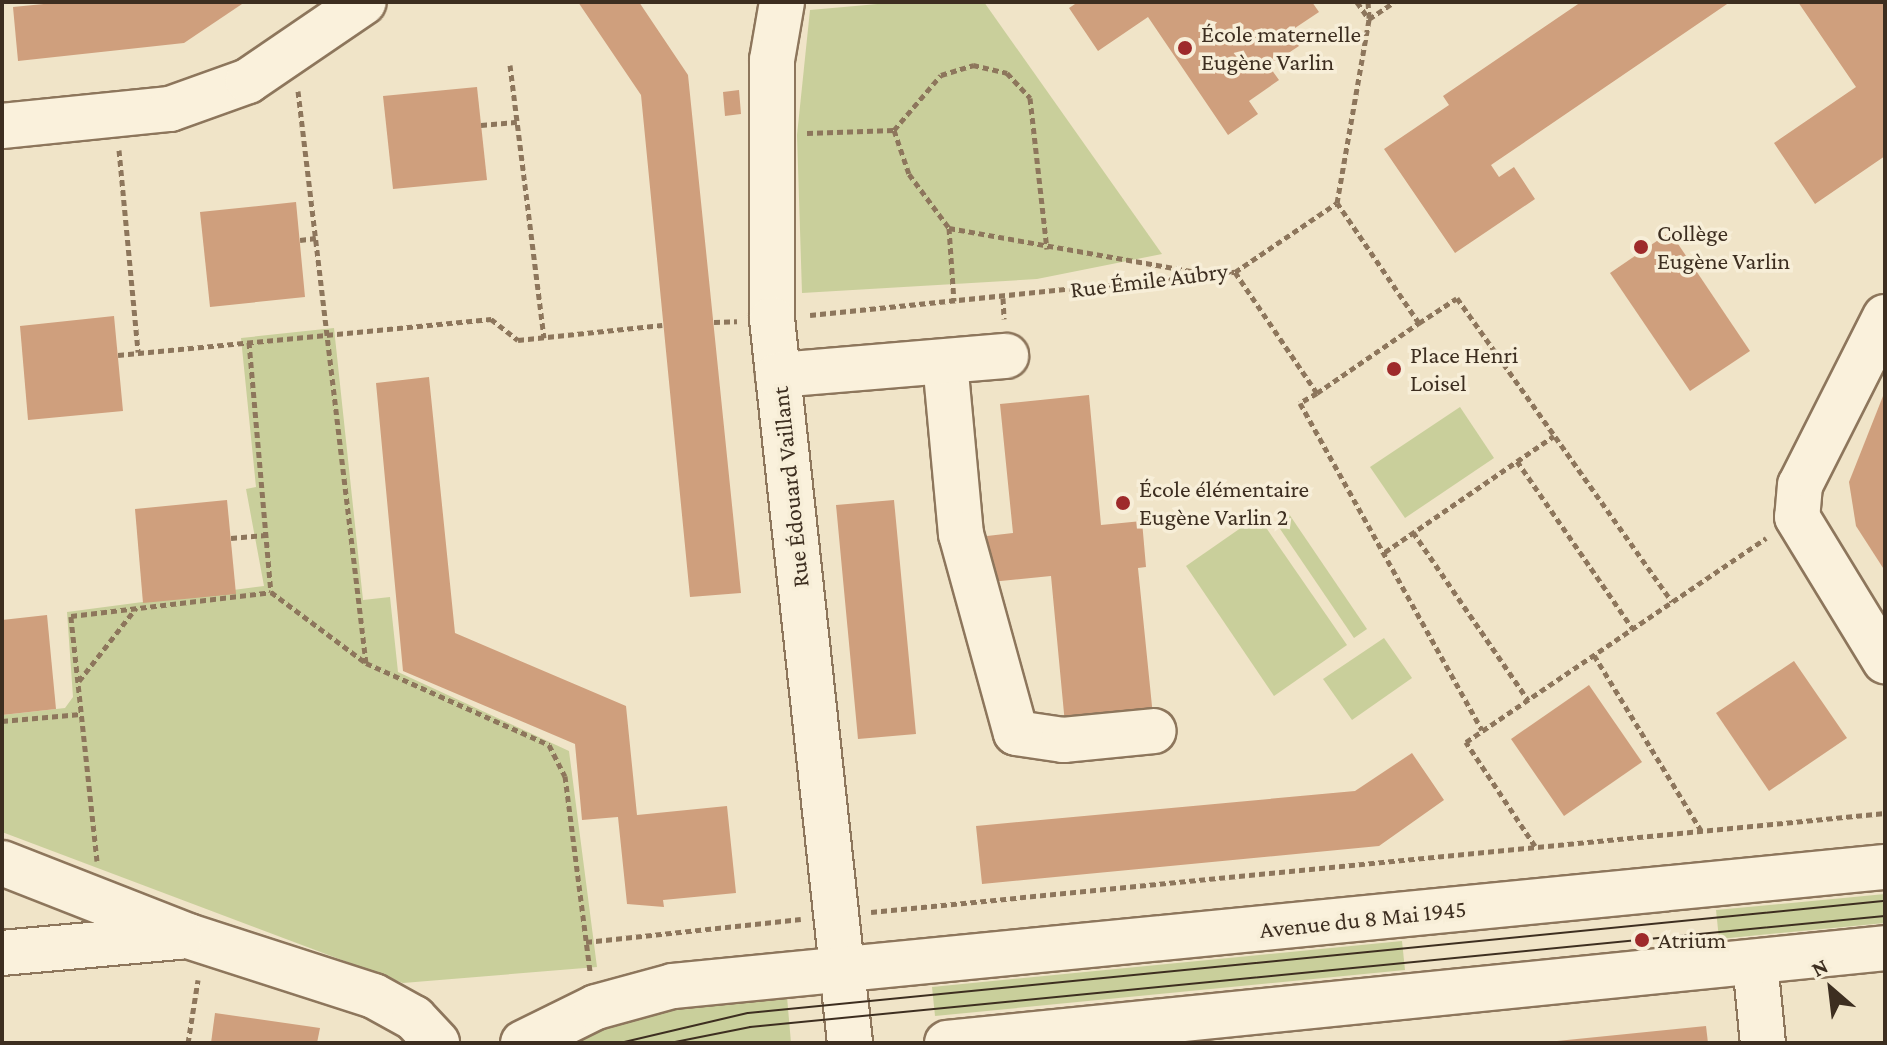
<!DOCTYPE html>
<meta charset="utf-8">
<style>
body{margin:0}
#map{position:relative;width:1887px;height:1045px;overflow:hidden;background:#f0e4c8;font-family:"Crimson Pro",serif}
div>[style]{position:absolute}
.green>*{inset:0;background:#c9cf9b}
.building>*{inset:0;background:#cf9f7d}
.path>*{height:5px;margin-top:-2.5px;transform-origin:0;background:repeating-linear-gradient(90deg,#8d765c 0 6px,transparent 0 10px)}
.roads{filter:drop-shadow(2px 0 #8d765c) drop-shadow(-2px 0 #8d765c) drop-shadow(0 2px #8d765c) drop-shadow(0 -2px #8d765c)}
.minor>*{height:44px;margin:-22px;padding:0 22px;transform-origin:22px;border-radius:22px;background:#faf1dc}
.tram>*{height:2px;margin:-1px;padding:0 1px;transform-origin:1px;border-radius:1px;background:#3d2e20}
.dots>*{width:22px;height:22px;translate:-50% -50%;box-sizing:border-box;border:4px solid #f7eed8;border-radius:50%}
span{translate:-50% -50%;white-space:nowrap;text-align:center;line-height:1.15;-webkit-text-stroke:7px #f7eed8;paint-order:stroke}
.poi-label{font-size:24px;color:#3d2e20}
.left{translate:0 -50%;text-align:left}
.street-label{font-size:24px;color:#3d2e20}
.frame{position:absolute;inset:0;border:4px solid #3d2e20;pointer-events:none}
.north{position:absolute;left:1791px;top:949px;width:80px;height:80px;-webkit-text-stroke:6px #f7eed8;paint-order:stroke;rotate:332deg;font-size:22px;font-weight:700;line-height:32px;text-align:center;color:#3d2e20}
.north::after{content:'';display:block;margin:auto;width:28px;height:36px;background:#3d2e20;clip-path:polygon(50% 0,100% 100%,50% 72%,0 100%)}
</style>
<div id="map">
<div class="green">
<i style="clip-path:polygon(900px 2px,984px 2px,1162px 254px,1037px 279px,802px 293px,797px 135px,810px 10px)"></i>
<i style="clip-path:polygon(334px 328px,363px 600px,390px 597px,398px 672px,569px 751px,597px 967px,403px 983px,2px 832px,2px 715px,65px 708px,73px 697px,67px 612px,264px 586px,246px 489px,256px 487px,241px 338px)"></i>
<i style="clip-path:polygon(1460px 407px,1494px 458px,1405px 518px,1370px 467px)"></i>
<i style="clip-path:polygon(1289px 514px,1367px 629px,1354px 638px,1276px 523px)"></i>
<i style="clip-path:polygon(1258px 516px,1347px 645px,1274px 696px,1186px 566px)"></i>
<i style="clip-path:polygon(1384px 638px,1412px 678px,1352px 720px,1323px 679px)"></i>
<i style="clip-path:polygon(1885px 894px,1885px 923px,1719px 939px,1716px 910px)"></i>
<i style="clip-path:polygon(1402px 941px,1405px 970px,935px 1016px,932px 987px)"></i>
<i style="clip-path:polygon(786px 985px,791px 1043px,547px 1043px,590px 1020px)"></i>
</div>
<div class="building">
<i style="clip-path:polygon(64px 2px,245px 2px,184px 43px,18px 61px,13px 7px)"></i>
<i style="clip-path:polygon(578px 2px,639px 2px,688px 75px,741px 593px,690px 597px,641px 95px)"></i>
<i style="clip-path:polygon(1078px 2px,1312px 2px,1319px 12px,1289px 32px,1299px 46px,1269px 66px,1279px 80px,1249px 101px,1258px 114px,1228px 135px,1148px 17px,1098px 51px,1069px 8px)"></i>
<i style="clip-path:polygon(1581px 2px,1730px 2px,1491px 165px,1499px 177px,1514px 167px,1535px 199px,1455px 253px,1384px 149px,1449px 105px,1443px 96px)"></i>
<i style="clip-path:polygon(1798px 2px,1885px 2px,1885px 156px,1815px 204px,1774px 143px,1856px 87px)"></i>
<i style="clip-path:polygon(477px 87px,487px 180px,393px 189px,383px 96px)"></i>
<i style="clip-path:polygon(739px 90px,741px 114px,725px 116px,723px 92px)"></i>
<i style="clip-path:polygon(296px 202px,305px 297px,210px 307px,200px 212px)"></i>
<i style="clip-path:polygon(1670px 232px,1750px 351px,1690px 391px,1610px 273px)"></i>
<i style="clip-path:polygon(114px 316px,123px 411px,28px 420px,20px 326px)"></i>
<i style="clip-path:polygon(429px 377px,455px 633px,626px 706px,637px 815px,727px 806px,736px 893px,663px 900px,664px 907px,627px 904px,618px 817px,582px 820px,575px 744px,403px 671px,376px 383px)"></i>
<i style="clip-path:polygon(1885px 391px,1885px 571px,1856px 526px,1849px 482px)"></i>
<i style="clip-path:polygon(1089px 395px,1101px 525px,1142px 521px,1146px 567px,1138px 568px,1153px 716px,1065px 724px,1051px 576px,991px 582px,987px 536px,1013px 533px,1000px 404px)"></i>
<i style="clip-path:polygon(227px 500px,236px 594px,143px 603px,135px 509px)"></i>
<i style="clip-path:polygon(894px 500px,916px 734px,858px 739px,836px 505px)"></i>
<i style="clip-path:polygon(47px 615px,56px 709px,2px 715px,2px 620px)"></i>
<i style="clip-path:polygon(1794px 661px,1847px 738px,1769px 791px,1716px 713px)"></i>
<i style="clip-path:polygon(1589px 685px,1642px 762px,1564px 816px,1511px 739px)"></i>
<i style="clip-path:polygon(1412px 753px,1444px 800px,1379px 846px,982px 884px,976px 826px,1355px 791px)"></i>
<i style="clip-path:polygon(215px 1013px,320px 1028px,317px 1043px,211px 1043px)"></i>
<i style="clip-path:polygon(1706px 1026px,1708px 1043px,1557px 1043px,1557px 1041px)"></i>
</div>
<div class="path">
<i style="left:1357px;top:2px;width:21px;rotate:55deg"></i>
<i style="left:1368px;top:2px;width:16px;rotate:86deg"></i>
<i style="left:510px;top:65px;width:275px;rotate:82.9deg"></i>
<i style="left:298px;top:91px;width:576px;rotate:83.22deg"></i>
<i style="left:481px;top:125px;width:36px;rotate:-5deg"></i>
<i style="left:894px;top:130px;width:72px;rotate:-49.5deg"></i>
<i style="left:941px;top:75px;width:34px;rotate:-17deg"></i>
<i style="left:973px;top:65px;width:35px;rotate:13deg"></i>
<i style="left:1007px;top:73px;width:34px;rotate:47deg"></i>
<i style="left:1030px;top:98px;width:152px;rotate:83.6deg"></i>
<i style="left:807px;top:133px;width:87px;rotate:-2deg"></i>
<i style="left:894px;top:130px;width:46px;rotate:71.2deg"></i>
<i style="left:909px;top:174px;width:67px;rotate:53.5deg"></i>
<i style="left:949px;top:228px;width:257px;rotate:10.1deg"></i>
<i style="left:119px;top:150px;width:203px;rotate:84.6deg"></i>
<i style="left:949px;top:228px;width:73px;rotate:86.1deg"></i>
<i style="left:300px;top:240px;width:16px;rotate:-7deg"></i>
<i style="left:1235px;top:272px;width:146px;rotate:55.9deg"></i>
<i style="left:1317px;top:393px;width:124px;rotate:-34.5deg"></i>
<i style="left:1419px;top:323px;width:145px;rotate:-124.3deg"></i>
<i style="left:1003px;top:298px;width:21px;rotate:87deg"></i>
<i style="left:810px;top:315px;width:427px;rotate:-5.8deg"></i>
<i style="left:1235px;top:272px;width:123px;rotate:-34.1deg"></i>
<i style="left:1337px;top:203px;width:187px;rotate:-80.1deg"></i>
<i style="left:1369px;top:19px;width:30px;rotate:-34deg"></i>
<i style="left:714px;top:322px;width:23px;rotate:-2deg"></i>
<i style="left:1419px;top:323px;width:45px;rotate:-33.3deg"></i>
<i style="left:1457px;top:298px;width:372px;rotate:54.7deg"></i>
<i style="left:249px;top:342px;width:251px;rotate:85deg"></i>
<i style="left:118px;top:355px;width:375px;rotate:-5.5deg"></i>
<i style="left:491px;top:319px;width:34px;rotate:38deg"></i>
<i style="left:518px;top:340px;width:145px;rotate:-5.9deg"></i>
<i style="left:1317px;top:393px;width:20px;rotate:150deg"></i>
<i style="left:1300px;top:403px;width:374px;rotate:60.9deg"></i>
<i style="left:1517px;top:461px;width:204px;rotate:55.4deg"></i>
<i style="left:1413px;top:532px;width:204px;rotate:55.6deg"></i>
<i style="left:231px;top:538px;width:35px;rotate:-5deg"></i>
<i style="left:1385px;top:552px;width:205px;rotate:-34.5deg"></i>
<i style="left:1594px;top:655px;width:205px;rotate:58.6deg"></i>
<i style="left:79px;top:681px;width:93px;rotate:-52deg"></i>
<i style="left:2px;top:721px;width:79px;rotate:-5.1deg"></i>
<i style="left:1535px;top:846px;width:125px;rotate:-123.6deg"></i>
<i style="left:1466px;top:742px;width:363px;rotate:-34.2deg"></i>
<i style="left:97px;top:861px;width:246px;rotate:-96.1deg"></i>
<i style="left:71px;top:616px;width:201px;rotate:-6.8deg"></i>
<i style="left:271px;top:592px;width:119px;rotate:36.8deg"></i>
<i style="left:366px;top:663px;width:201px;rotate:24.1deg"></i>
<i style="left:549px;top:745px;width:35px;rotate:63deg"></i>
<i style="left:565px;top:776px;width:197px;rotate:82.7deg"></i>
<i style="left:871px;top:912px;width:1019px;rotate:-5.58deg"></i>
<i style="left:586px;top:942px;width:216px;rotate:-6.1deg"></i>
<i style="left:188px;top:1043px;width:64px;rotate:-81deg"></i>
</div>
<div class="roads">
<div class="minor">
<i style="left:782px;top:2px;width:59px;rotate:99.8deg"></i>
<i style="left:772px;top:60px;width:259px;rotate:90deg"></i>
<i style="left:772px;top:319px;width:728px;rotate:83.85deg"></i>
<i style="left:2px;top:126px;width:169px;rotate:-5.8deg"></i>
<i style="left:170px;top:109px;width:83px;rotate:-19.7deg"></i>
<i style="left:248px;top:81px;width:140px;rotate:-34.3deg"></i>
<i style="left:1885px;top:317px;width:188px;rotate:116.8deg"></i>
<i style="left:1800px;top:485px;width:32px;rotate:95deg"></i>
<i style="left:1797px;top:517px;width:169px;rotate:58.6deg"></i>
<i style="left:945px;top:362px;width:173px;rotate:84.7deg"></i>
<i style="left:961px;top:534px;width:206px;rotate:74.6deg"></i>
<i style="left:1016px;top:733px;width:48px;rotate:8.5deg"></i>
<i style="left:1063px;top:740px;width:91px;rotate:-5.6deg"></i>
<i style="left:778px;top:375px;width:229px;rotate:-4.8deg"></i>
<i style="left:2px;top:863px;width:200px;rotate:21.4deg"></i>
<i style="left:188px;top:936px;width:195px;rotate:17.9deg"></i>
<i style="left:374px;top:996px;width:46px;rotate:28.8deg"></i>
<i style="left:414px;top:1018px;width:34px;rotate:47deg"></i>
<i style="left:2px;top:953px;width:178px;rotate:-5.2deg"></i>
<i style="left:1755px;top:962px;width:81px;rotate:84.4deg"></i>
<i style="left:523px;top:1043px;width:81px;rotate:-26.3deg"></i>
<i style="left:596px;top:1007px;width:80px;rotate:-15.3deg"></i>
<i style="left:673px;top:986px;width:1218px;rotate:-5.61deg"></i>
<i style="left:947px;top:1043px;width:943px;rotate:-5.78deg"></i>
</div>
</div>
<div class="tram">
<i style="left:620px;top:1043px;width:131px;rotate:-13.2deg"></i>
<i style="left:748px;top:1013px;width:1143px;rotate:-5.63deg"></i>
<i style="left:670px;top:1043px;width:82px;rotate:-11.3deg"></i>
<i style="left:750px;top:1027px;width:1140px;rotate:-5.59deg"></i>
</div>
<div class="dots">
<i style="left:1185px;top:48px;background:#9e2a2b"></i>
<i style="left:1641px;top:247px;background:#9e2a2b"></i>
<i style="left:1394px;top:369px;background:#9e2a2b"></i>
<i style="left:1123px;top:503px;background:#9e2a2b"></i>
<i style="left:1642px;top:940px;background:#9e2a2b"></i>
</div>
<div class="poi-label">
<span class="left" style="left:1201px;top:48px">École maternelle<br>Eugène Varlin</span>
<span class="left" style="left:1657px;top:247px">Collège<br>Eugène Varlin</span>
<span class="left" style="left:1410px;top:369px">Place Henri<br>Loisel</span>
<span class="left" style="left:1139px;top:503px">École élémentaire<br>Eugène Varlin 2</span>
<span class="left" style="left:1658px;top:940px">Atrium</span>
</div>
<div class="street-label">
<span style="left:1149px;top:280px;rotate:-7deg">Rue Émile Aubry</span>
<span style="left:790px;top:487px;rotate:-96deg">Rue Édouard Vaillant</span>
<span style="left:1363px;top:919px;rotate:-6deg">Avenue du 8 Mai 1945</span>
</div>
<div class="frame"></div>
<div class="north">N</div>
</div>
